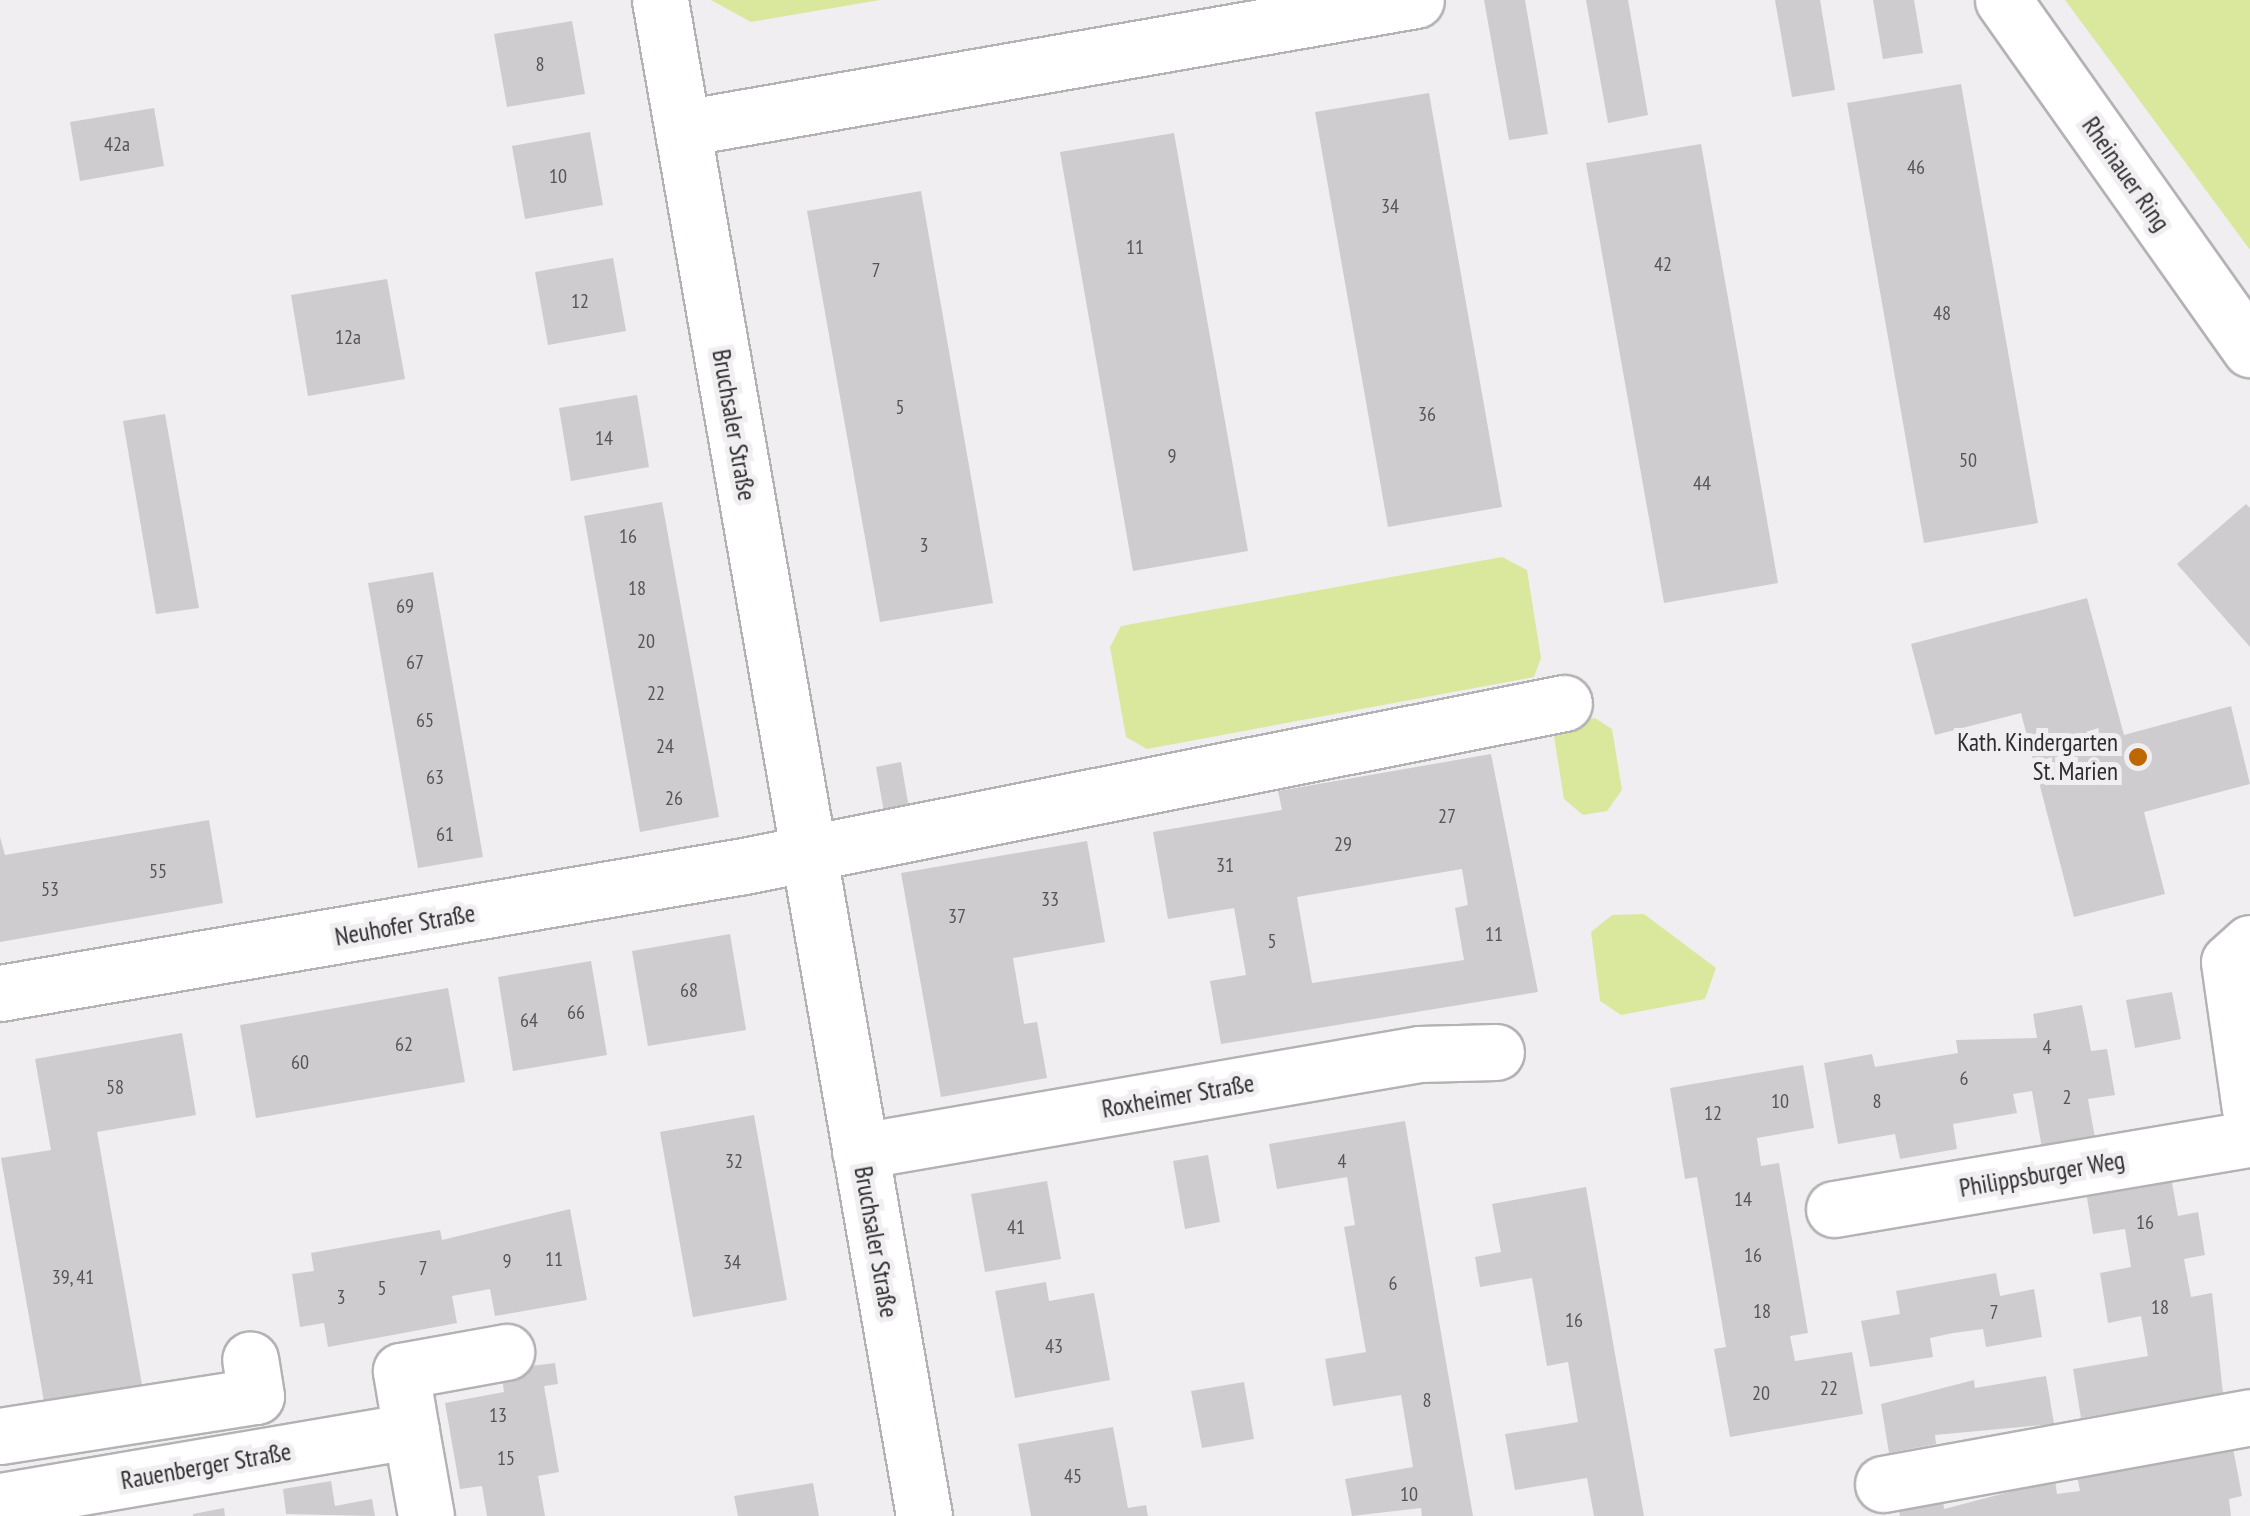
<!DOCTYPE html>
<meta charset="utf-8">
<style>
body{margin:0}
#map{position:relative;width:2250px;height:1516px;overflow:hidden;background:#f0eef1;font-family:"PT Sans Narrow",sans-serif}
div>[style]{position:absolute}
.green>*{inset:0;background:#dae89e}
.building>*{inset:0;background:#ceccce}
.roads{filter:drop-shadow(2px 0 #b4b2b4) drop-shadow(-2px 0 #b4b2b4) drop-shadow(0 2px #b4b2b4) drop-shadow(0 -2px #b4b2b4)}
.minor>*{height:55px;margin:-27.5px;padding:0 27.5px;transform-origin:27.5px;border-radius:27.5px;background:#fff}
.dots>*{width:28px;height:28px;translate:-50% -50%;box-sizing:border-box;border:5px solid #f0eef1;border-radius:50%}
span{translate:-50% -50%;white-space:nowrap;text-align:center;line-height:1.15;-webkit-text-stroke:10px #f0eef1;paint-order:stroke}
.number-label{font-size:20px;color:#565556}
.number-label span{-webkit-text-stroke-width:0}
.street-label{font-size:25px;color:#2e2d2e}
.poi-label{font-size:25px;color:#2e2d2e}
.right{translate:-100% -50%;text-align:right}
</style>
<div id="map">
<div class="green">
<i style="clip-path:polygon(711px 0,880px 0,751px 22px)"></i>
<i style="clip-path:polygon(2065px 0,2250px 0,2250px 250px,2222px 212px)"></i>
<i style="clip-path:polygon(1502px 557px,1527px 570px,1541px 658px,1534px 677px,1147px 749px,1126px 737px,1110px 647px,1121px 626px)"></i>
<i style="clip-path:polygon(1595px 718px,1612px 729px,1622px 790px,1607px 811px,1583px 815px,1564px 799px,1554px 737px,1568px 722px)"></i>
<i style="clip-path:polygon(1644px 914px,1716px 968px,1705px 999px,1621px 1015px,1600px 1001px,1591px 932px,1612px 915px)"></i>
</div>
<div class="building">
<i style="clip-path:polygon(1484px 0,1525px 0,1548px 134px,1509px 140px)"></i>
<i style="clip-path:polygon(1586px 0,1628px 0,1648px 115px,1608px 123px)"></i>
<i style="clip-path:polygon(1775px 0,1820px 0,1835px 90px,1792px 97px)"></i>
<i style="clip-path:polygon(1873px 0,1914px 0,1923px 53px,1883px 59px)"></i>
<i style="clip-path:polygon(572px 21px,585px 94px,507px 107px,494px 34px)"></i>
<i style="clip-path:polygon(1961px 84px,2038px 523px,1924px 543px,1847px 103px)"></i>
<i style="clip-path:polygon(1429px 93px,1502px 507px,1388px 527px,1315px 112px)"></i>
<i style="clip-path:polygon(154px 108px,164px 166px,80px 181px,70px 122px)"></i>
<i style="clip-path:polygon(590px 132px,603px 205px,525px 219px,512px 146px)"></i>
<i style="clip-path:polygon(1174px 133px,1248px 551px,1133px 571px,1060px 152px)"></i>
<i style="clip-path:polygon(1701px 144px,1778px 583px,1664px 603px,1586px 163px)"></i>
<i style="clip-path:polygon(921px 191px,993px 603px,880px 622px,807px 211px)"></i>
<i style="clip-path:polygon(613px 258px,626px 331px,548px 345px,535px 272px)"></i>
<i style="clip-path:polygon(387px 279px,405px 379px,308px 396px,291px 295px)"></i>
<i style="clip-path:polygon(637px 395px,649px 467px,571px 481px,559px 408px)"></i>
<i style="clip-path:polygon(165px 414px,199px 608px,156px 614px,123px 421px)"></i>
<i style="clip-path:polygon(662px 502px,719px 817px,640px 832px,584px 516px)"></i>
<i style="clip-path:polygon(2246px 504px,2250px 508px,2250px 647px,2177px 564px)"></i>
<i style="clip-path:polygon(433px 572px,483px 857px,418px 868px,368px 583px)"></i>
<i style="clip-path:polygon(2087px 598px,2124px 735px,2231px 706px,2250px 784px,2144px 812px,2165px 894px,2074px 917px,2021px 713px,1935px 735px,1911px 644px)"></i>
<i style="clip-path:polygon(evenodd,1491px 754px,1538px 992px,1221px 1044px,1210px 981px,1246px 975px,1234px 908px,1168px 919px,1153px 832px,1282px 810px,1278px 791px,1491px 754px,1462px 869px,1468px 905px,1455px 908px,1464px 960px,1312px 983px,1297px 897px,1462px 869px)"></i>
<i style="clip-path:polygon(901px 762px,909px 808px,884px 812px,876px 767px)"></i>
<i style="clip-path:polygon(209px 820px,223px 903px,0 942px,0 837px,5px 855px)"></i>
<i style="clip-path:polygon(1087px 841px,1105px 942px,1013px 958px,1024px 1024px,1037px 1022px,1047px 1078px,941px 1097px,901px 873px)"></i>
<i style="clip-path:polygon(730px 934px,746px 1030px,648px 1046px,632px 951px)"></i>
<i style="clip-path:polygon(591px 961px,607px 1055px,513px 1071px,498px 977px)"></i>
<i style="clip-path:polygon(448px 988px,465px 1082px,256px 1118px,240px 1025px)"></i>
<i style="clip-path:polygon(2172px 992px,2181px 1039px,2135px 1048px,2126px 1000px)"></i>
<i style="clip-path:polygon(2082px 1005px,2091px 1051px,2107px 1049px,2115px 1095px,2088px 1099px,2095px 1138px,2042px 1148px,2032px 1091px,2013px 1094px,2017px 1113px,1953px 1124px,1957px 1149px,1900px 1159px,1895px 1134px,1838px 1144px,1824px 1063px,1872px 1054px,1875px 1067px,1958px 1053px,1956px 1040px,2037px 1038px,2033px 1014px)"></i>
<i style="clip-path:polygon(182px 1033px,196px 1115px,97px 1132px,144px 1396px,46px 1413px,1px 1158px,51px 1150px,35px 1059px)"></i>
<i style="clip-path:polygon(1803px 1065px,1814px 1128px,1757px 1138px,1761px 1166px,1779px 1163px,1808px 1333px,1790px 1336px,1795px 1361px,1852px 1352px,1863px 1414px,1730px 1437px,1714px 1349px,1726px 1347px,1697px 1177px,1685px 1179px,1670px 1088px)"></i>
<i style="clip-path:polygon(754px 1115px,787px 1300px,693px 1317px,660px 1132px)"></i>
<i style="clip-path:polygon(1405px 1121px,1442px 1339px,1473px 1516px,1422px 1516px,1421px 1508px,1352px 1516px,1345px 1479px,1413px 1467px,1401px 1395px,1333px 1406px,1325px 1359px,1366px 1352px,1344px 1227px,1355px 1225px,1347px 1177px,1277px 1189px,1269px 1144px)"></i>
<i style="clip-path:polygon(1208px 1155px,1220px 1222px,1185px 1229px,1173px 1161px)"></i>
<i style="clip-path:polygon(2171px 1177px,2178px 1216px,2198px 1212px,2205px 1255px,2184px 1259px,2191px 1297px,2212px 1293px,2223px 1393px,2081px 1418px,2073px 1369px,2148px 1356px,2141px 1316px,2108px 1323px,2100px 1273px,2131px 1267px,2125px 1229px,2093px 1234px,2086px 1192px)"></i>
<i style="clip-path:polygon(1047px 1181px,1061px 1259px,985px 1272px,971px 1194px)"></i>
<i style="clip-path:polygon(1586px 1187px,1615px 1354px,1644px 1516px,1594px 1516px,1587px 1478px,1515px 1490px,1505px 1434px,1578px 1422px,1568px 1362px,1547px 1366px,1532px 1278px,1480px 1287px,1475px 1257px,1501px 1252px,1492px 1204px)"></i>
<i style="clip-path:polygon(570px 1209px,587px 1300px,495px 1316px,490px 1289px,452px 1296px,457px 1323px,328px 1347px,324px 1323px,300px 1327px,292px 1274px,314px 1271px,311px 1253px,440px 1230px,442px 1240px)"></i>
<i style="clip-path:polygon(1996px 1273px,2000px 1296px,2034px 1289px,2042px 1337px,1986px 1347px,1983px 1329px,1953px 1333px,1930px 1338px,1933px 1357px,1870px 1367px,1861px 1321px,1900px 1314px,1896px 1291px)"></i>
<i style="clip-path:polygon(1046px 1282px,1049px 1301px,1094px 1293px,1110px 1380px,1015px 1398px,995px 1291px)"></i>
<i style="clip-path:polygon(555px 1363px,558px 1384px,544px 1386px,559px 1472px,538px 1476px,545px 1516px,487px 1516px,482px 1486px,460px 1489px,445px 1403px,504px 1392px,501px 1370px)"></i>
<i style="clip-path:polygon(2046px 1376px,2054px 1424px,1935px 1435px,1936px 1444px,1889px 1453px,1881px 1404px,1974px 1380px,1975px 1388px)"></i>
<i style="clip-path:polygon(1244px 1382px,1254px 1439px,1202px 1448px,1191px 1391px)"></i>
<i style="clip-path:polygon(1113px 1427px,1128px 1508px,1146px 1505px,1148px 1516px,1031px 1516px,1018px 1444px)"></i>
<i style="clip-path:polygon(2233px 1448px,2242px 1496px,2229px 1499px,2231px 1516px,1900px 1516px,1898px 1507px,1943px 1499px,1944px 1509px,2055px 1480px,2057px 1494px,2080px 1491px,2077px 1476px)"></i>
<i style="clip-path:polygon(331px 1481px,335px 1506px,372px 1499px,375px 1516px,286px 1514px,283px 1489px)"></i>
<i style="clip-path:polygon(813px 1483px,819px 1516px,738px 1516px,734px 1496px)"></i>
<i style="clip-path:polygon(224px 1508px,225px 1516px,193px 1516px,193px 1514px)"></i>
</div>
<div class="roads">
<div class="minor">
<i style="left:660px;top:0;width:1539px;rotate:80.12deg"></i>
<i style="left:2003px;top:0;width:428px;rotate:54.7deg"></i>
<i style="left:683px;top:128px;width:744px;rotate:-9.91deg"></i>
<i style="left:2250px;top:943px;width:28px;rotate:138deg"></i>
<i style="left:2229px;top:962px;width:148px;rotate:81.9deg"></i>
<i style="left:0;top:993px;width:755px;rotate:-9.69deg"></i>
<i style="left:744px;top:866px;width:836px;rotate:-11.24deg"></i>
<i style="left:860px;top:1151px;width:567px;rotate:-9.84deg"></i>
<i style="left:1419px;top:1054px;width:77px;rotate:-1.5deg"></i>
<i style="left:1834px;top:1209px;width:422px;rotate:-9.6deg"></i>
<i style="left:411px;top:1431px;width:86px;rotate:80deg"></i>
<i style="left:0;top:1436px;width:259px;rotate:-8.9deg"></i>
<i style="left:256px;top:1396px;width:37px;rotate:-99deg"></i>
<i style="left:1883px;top:1484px;width:373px;rotate:-10.3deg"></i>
<i style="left:0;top:1501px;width:417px;rotate:-9.7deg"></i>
<i style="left:411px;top:1431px;width:61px;rotate:-99.5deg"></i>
<i style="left:401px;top:1371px;width:107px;rotate:-10.3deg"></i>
</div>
</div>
<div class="dots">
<i style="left:2138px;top:757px;background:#be6600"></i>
</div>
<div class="number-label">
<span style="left:540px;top:64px">8</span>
<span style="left:117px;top:144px">42a</span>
<span style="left:1916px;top:167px">46</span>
<span style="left:558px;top:176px">10</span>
<span style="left:1390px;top:206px">34</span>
<span style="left:1135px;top:247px">11</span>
<span style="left:1663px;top:264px">42</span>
<span style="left:876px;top:270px">7</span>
<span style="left:580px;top:301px">12</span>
<span style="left:1942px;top:313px">48</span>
<span style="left:348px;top:337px">12a</span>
<span style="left:900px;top:407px">5</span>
<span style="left:1427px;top:414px">36</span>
<span style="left:604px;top:438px">14</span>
<span style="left:1172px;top:456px">9</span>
<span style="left:1968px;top:460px">50</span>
<span style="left:1702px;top:483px">44</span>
<span style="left:628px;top:536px">16</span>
<span style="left:924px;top:545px">3</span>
<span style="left:637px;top:588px">18</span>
<span style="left:405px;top:606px">69</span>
<span style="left:646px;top:641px">20</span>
<span style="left:415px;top:662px">67</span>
<span style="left:656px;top:693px">22</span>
<span style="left:425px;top:720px">65</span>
<span style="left:665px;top:746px">24</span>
<span style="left:435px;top:777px">63</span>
<span style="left:674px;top:798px">26</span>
<span style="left:1447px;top:816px">27</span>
<span style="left:445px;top:834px">61</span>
<span style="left:1343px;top:844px">29</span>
<span style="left:1225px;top:865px">31</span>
<span style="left:158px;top:871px">55</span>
<span style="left:50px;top:889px">53</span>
<span style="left:1050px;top:899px">33</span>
<span style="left:957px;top:916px">37</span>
<span style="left:1494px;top:934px">11</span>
<span style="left:1272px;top:941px">5</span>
<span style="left:689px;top:990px">68</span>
<span style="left:576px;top:1012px">66</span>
<span style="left:529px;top:1020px">64</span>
<span style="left:404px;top:1044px">62</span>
<span style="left:2047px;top:1047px">4</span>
<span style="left:300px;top:1062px">60</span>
<span style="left:1964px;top:1078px">6</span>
<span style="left:115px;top:1087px">58</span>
<span style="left:2067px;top:1097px">2</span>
<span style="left:1780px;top:1101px">10</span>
<span style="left:1877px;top:1101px">8</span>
<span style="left:1713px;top:1113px">12</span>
<span style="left:734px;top:1161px">32</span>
<span style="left:1342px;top:1161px">4</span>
<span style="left:1743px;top:1199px">14</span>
<span style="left:2145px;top:1222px">16</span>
<span style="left:1016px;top:1227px">41</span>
<span style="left:1753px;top:1255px">16</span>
<span style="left:554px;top:1259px">11</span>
<span style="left:507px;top:1261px">9</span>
<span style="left:732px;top:1262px">34</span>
<span style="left:423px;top:1268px">7</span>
<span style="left:73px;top:1277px">39, 41</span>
<span style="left:1393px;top:1283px">6</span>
<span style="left:382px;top:1288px">5</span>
<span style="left:341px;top:1297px">3</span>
<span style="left:2160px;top:1307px">18</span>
<span style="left:1762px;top:1311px">18</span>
<span style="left:1994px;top:1312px">7</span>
<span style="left:1574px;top:1320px">16</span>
<span style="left:1054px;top:1346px">43</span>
<span style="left:1829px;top:1388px">22</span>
<span style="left:1761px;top:1393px">20</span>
<span style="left:1427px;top:1400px">8</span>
<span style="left:498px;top:1415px">13</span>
<span style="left:506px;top:1458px">15</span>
<span style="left:1073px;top:1476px">45</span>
<span style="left:1409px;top:1494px">10</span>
</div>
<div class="street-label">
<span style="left:2126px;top:174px;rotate:55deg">Rheinauer Ring</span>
<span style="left:734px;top:425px;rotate:80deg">Bruchsaler Straße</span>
<span style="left:405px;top:925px;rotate:-10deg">Neuhofer Straße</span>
<span style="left:1178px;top:1096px;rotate:-10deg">Roxheimer Straße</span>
<span style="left:2042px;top:1174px;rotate:-10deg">Philippsburger Weg</span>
<span style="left:876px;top:1242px;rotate:80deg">Bruchsaler Straße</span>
<span style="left:206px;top:1466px;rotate:-10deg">Rauenberger Straße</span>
</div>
<div class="poi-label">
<span class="right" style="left:2118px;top:757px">Kath. Kindergarten<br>St. Marien</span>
</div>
</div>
